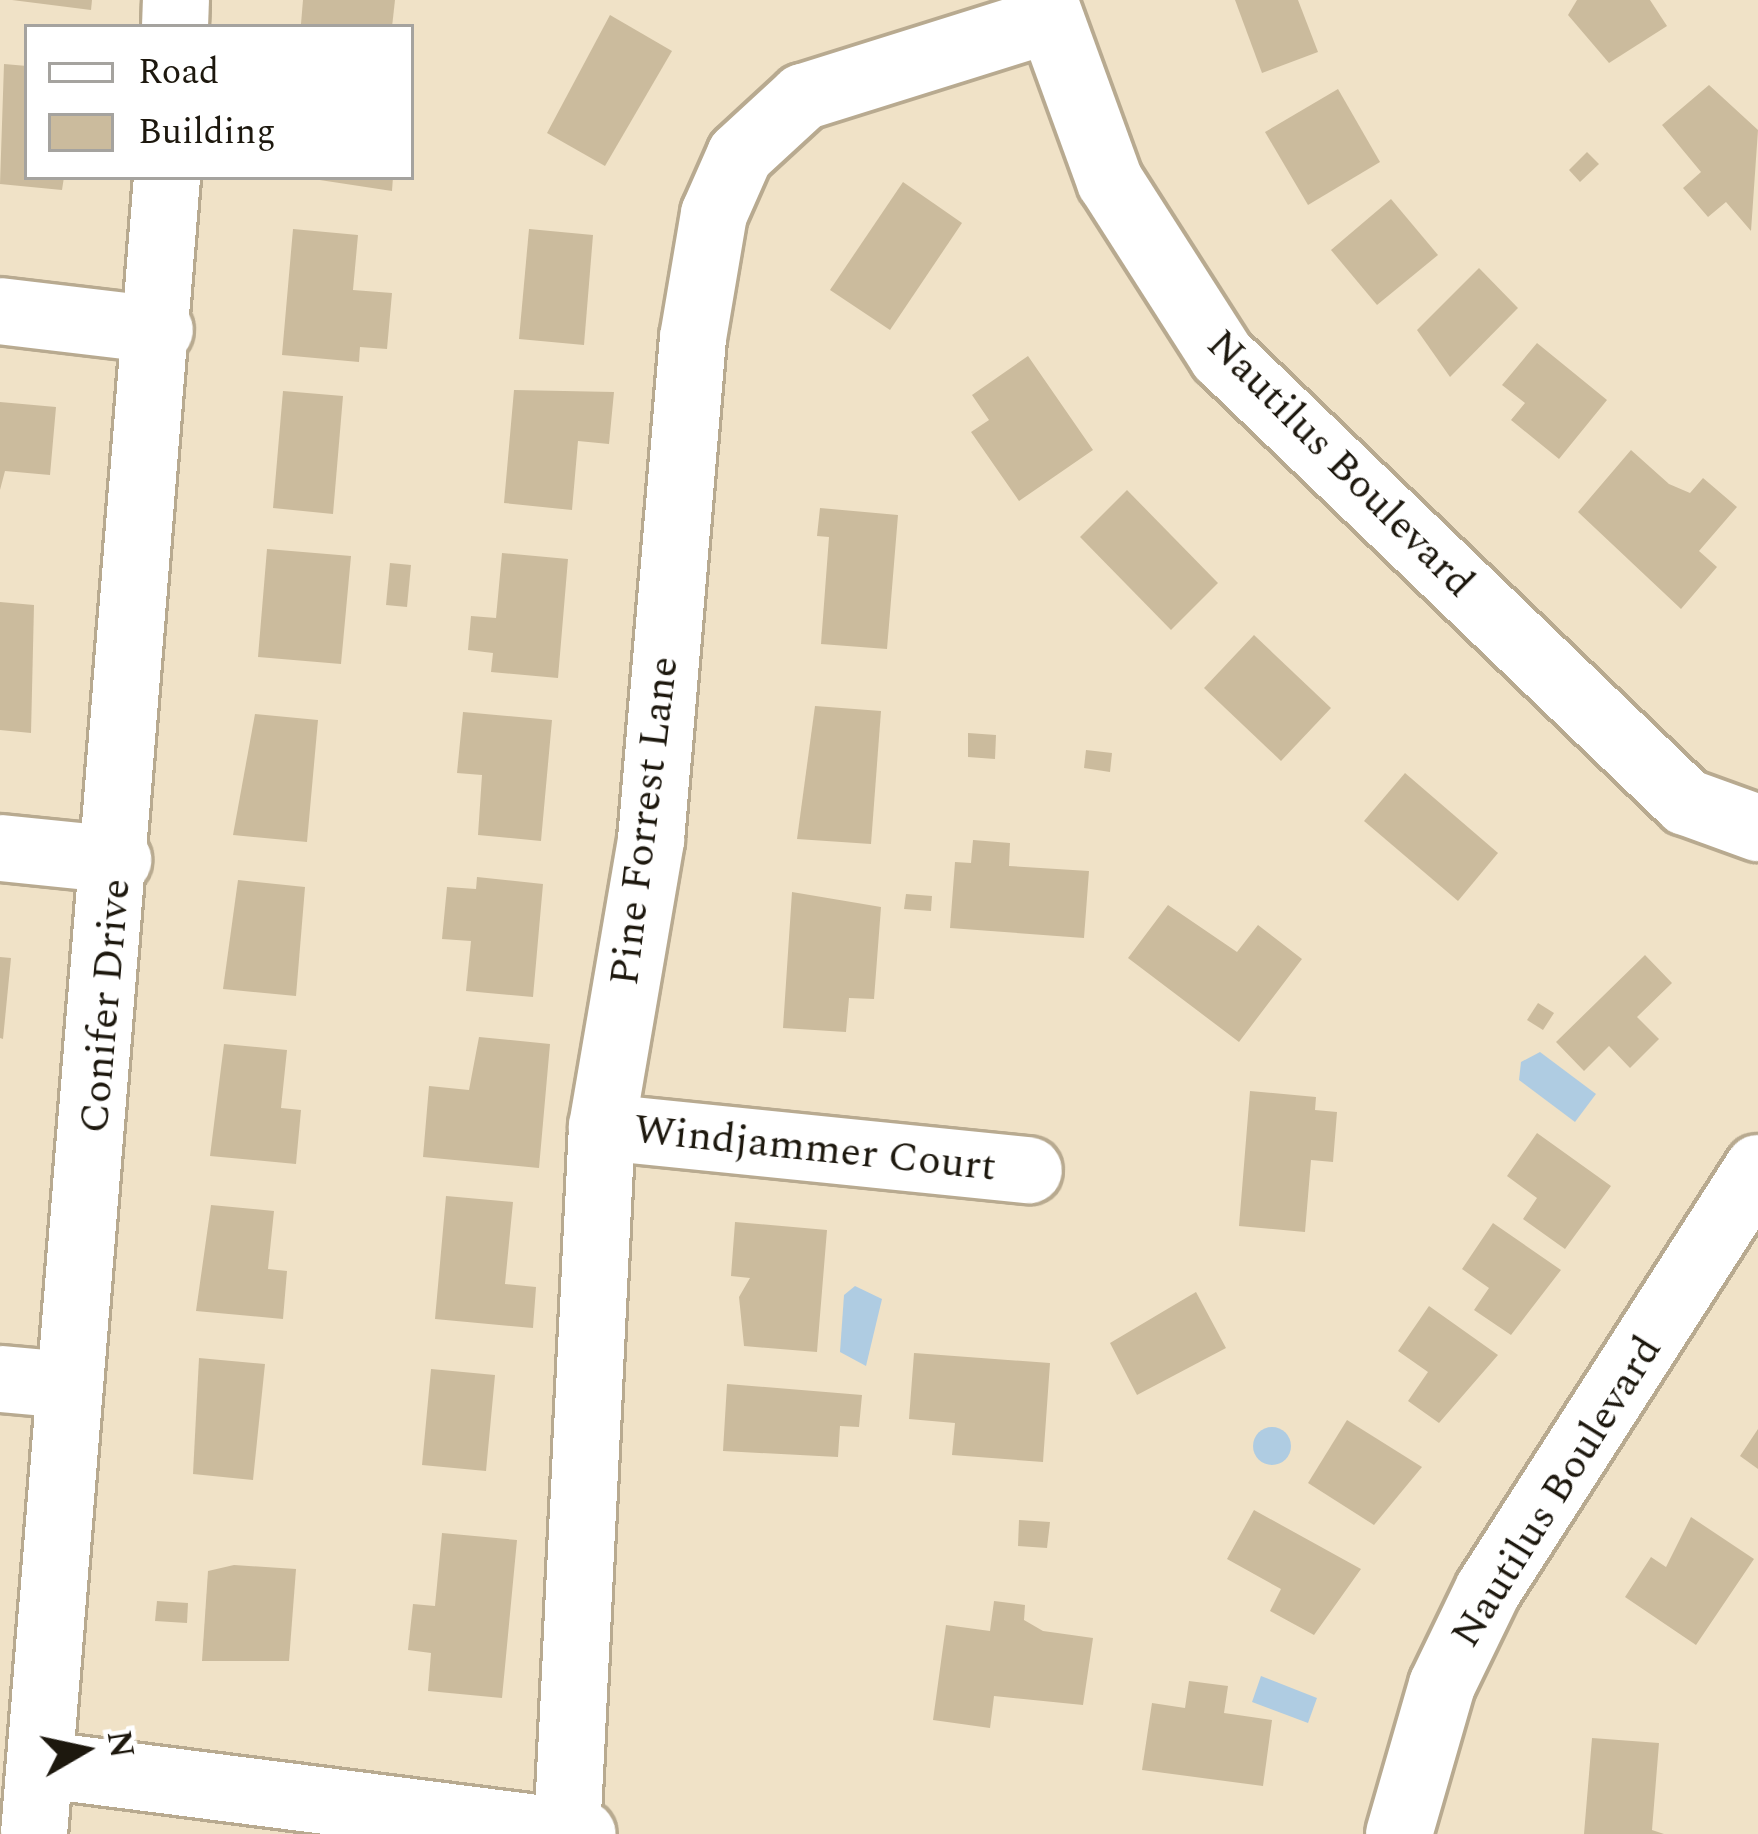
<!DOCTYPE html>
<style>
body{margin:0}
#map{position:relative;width:1758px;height:1834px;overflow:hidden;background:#f0e2c7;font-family:Spectral,serif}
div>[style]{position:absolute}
.water>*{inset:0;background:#afcce2}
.round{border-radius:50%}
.building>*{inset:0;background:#cbbb9d}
.roads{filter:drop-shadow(3px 0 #b8aa90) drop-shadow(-3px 0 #b8aa90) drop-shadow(0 3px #b8aa90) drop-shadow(0 -3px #b8aa90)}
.minor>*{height:66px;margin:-33px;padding:0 33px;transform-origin:33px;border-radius:33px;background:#fff}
span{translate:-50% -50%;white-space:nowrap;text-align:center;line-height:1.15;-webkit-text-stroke:9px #fff;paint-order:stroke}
.street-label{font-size:42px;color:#1d180e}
.legend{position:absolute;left:24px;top:24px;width:390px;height:156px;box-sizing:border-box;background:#fff;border:3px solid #a5a39f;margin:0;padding:15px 21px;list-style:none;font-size:36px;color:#1d180e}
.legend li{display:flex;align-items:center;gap:24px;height:60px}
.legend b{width:60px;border:3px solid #a5a39f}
.north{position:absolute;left:24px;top:1690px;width:120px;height:120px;-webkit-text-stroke:9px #fff;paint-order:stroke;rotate:81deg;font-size:33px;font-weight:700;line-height:48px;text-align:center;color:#1d180e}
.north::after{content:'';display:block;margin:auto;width:42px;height:54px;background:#1d180e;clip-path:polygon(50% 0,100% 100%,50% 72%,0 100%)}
</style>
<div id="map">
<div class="water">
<i style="clip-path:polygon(1540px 1052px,1596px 1094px,1575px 1122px,1519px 1080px,1521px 1062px)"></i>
<i style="clip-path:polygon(855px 1286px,882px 1299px,866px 1366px,840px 1352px,844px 1295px)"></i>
<i class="round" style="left:1253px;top:1427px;width:38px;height:38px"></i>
<i style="clip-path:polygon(1261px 1676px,1317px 1698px,1308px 1723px,1252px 1702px)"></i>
</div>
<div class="building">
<i style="clip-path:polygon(12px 0,92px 0,91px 10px)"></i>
<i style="clip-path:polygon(303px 0,395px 0,392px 27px,301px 24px)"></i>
<i style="clip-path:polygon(1235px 0,1298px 0,1318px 52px,1262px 73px)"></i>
<i style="clip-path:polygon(1577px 0,1650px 0,1667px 26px,1609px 63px,1568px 15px)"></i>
<i style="clip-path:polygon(610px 15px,672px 51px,605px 166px,547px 133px)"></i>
<i style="clip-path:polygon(4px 64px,27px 66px,27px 177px,64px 177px,62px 190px,0 184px)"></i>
<i style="clip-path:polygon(1709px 85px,1758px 130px,1751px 231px,1726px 202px,1708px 217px,1683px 188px,1701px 172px,1662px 125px)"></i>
<i style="clip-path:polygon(1338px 89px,1380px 162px,1308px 205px,1265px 132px)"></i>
<i style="clip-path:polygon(1587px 152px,1599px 164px,1580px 182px,1569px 170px)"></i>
<i style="clip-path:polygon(300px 177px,393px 177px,392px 191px)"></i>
<i style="clip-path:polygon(903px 182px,962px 223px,890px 330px,830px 290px)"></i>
<i style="clip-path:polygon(1391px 199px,1438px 255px,1377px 305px,1331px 250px)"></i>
<i style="clip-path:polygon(293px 229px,358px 235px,353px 290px,392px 293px,387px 349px,360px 347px,359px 362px,282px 355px)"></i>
<i style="clip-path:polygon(529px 229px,593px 235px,584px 345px,519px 339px)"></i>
<i style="clip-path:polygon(1479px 268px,1518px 308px,1450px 377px,1417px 330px)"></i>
<i style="clip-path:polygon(1537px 343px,1607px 400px,1559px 459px,1511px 420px,1525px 403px,1502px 385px)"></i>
<i style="clip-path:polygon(1028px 356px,1093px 450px,1019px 501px,971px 432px,989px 420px,972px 395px)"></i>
<i style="clip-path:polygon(514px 390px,614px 392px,609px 444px,578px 441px,572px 510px,504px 503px)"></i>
<i style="clip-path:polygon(283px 391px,343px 396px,333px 514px,273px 508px)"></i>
<i style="clip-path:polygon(0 402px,56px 407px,50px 475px,5px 471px,0 490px)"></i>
<i style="clip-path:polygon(1631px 450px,1669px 484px,1690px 493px,1703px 478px,1737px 507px,1699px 551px,1717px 567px,1681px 609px,1578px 512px)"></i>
<i style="clip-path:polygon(1127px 490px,1218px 583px,1171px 630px,1080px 537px)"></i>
<i style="clip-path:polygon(820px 508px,898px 515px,887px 649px,821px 644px,829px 537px,817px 536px)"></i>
<i style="clip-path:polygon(267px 549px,351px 556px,341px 664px,258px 657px)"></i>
<i style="clip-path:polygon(502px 553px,568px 559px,558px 678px,491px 672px,493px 653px,468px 650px,471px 616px,496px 618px)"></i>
<i style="clip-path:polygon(390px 563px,411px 565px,407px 607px,386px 605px)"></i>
<i style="clip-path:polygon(0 602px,34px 605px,31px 733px,0 730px)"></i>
<i style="clip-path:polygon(1254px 635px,1331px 708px,1281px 761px,1204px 688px)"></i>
<i style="clip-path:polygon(815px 706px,881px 711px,871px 844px,797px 839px)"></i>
<i style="clip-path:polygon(463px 712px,552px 720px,541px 841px,478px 835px,482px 775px,457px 773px)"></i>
<i style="clip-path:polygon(255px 714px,318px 720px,307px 842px,233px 835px)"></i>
<i style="clip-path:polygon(968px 733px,996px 735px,995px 759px,968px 757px)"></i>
<i style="clip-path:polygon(1086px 750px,1112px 753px,1110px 772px,1084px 768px)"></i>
<i style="clip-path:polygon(1405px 773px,1498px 853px,1458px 901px,1364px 821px)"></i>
<i style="clip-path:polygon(973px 840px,1010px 843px,1009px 866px,1089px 871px,1084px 938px,950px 928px,955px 862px,971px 863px)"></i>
<i style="clip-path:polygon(477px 877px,543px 884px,533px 997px,466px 991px,471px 941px,442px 939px,447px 887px,476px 889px)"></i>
<i style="clip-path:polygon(238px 880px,305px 887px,296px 996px,223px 989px)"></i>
<i style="clip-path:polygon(792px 892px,881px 907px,874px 999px,849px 998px,846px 1032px,783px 1028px)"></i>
<i style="clip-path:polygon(906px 894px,932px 896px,931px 911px,904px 909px)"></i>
<i style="clip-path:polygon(1168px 905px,1237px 952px,1258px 925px,1302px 959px,1239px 1042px,1128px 958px)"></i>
<i style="clip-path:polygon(1645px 955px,1672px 983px,1637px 1017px,1659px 1039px,1630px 1068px,1609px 1046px,1584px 1071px,1556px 1042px)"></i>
<i style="clip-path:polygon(0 957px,11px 958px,3px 1039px,0 1038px)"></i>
<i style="clip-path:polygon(1538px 1003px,1554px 1013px,1543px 1030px,1527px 1020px)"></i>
<i style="clip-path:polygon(479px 1037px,550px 1044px,539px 1168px,423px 1157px,429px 1086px,469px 1090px)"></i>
<i style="clip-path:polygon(224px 1044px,287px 1050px,281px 1108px,301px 1110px,296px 1164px,210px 1156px)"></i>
<i style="clip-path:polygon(1250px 1091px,1316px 1097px,1315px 1110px,1337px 1112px,1333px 1162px,1311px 1160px,1305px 1232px,1239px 1226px)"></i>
<i style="clip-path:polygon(1537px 1133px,1611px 1186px,1565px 1249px,1523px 1219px,1537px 1198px,1507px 1176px)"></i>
<i style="clip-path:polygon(446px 1196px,513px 1202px,505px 1284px,536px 1287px,533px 1328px,435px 1319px)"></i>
<i style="clip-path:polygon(211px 1205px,274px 1211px,268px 1269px,287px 1271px,283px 1319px,196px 1311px)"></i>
<i style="clip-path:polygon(735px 1222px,827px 1230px,817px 1352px,744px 1346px,739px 1297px,750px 1278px,731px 1276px)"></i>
<i style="clip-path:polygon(1493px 1223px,1561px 1270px,1511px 1335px,1474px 1310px,1489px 1288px,1462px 1269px)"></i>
<i style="clip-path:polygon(1196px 1292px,1226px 1348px,1137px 1395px,1110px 1343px)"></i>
<i style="clip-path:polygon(1429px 1306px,1498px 1355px,1439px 1423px,1408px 1401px,1428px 1372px,1398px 1351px)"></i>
<i style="clip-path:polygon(914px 1353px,1050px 1363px,1043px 1462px,952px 1455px,955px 1423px,909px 1419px)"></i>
<i style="clip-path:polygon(199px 1358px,265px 1364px,253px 1480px,193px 1474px)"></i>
<i style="clip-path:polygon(431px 1369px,495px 1375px,486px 1471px,422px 1465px)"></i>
<i style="clip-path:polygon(727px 1384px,862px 1395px,859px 1427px,840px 1426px,838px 1457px,723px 1451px)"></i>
<i style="clip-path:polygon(1347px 1420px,1422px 1467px,1374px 1525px,1308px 1483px)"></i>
<i style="clip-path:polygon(1758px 1429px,1758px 1469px,1740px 1456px)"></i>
<i style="clip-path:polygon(1254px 1510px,1361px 1569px,1314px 1635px,1270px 1611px,1281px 1589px,1227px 1559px)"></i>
<i style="clip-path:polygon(1691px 1517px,1754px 1559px,1696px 1645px,1625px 1597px,1651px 1557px,1666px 1567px)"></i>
<i style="clip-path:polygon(1019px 1520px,1050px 1522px,1047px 1548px,1018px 1546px)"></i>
<i style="clip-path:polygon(442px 1533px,517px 1540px,502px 1698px,428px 1691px,431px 1653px,408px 1650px,413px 1604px,435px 1606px)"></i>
<i style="clip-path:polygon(234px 1565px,296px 1569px,289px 1661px,202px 1661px,208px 1571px)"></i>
<i style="clip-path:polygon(157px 1601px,188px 1603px,187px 1623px,155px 1621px)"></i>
<i style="clip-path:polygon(994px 1601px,1025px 1605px,1024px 1620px,1043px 1631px,1093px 1638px,1083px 1705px,994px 1696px,990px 1728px,933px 1720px,946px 1625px,990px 1631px)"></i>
<i style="clip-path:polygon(1189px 1681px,1228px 1686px,1224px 1713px,1272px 1720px,1263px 1786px,1142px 1770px,1152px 1703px,1185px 1708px)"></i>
<i style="clip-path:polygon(1592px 1738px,1659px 1743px,1652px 1830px,1664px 1834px,1584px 1834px)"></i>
</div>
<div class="roads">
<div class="minor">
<i style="left:1044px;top:0;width:193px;rotate:70deg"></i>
<i style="left:1110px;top:181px;width:208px;rotate:57.4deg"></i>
<i style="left:1222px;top:356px;width:644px;rotate:43.87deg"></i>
<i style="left:1686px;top:802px;width:77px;rotate:19.9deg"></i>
<i style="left:175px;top:27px;width:27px;rotate:-88deg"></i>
<i style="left:0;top:311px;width:161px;rotate:6.8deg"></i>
<i style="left:0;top:848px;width:119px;rotate:5.8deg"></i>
<i style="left:602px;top:1127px;width:429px;rotate:5.8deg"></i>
<i style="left:0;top:1379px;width:67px;rotate:5.1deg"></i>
<i style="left:45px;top:1765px;width:542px;rotate:7.31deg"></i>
<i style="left:34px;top:1834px;width:1662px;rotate:-85.41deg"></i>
<i style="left:567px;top:1834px;width:708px;rotate:-87.17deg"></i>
<i style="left:602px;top:1127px;width:291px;rotate:-80.3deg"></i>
<i style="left:651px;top:840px;width:504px;rotate:-85.22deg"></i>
<i style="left:693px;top:338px;width:126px;rotate:-80.4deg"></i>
<i style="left:714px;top:214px;width:64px;rotate:-66.2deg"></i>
<i style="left:740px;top:155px;width:86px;rotate:-42.6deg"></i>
<i style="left:803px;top:97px;width:257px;rotate:-17.4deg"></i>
<i style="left:1399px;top:1834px;width:155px;rotate:-73.9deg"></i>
<i style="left:1442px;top:1685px;width:106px;rotate:-64.2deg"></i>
<i style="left:1488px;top:1590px;width:501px;rotate:-57.39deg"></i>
</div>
</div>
<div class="street-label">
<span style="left:1340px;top:464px;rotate:45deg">Nautilus Boulevard</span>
<span style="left:645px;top:821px;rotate:-83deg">Pine Forrest Lane</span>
<span style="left:106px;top:1006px;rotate:-85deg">Conifer Drive</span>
<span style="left:815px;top:1149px;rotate:6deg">Windjammer Court</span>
<span style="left:1557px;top:1492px;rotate:-58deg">Nautilus Boulevard</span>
</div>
<ul class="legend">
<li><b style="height:15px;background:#fff"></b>Road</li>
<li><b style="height:33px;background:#cbbb9d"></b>Building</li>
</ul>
<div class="north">N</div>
</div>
